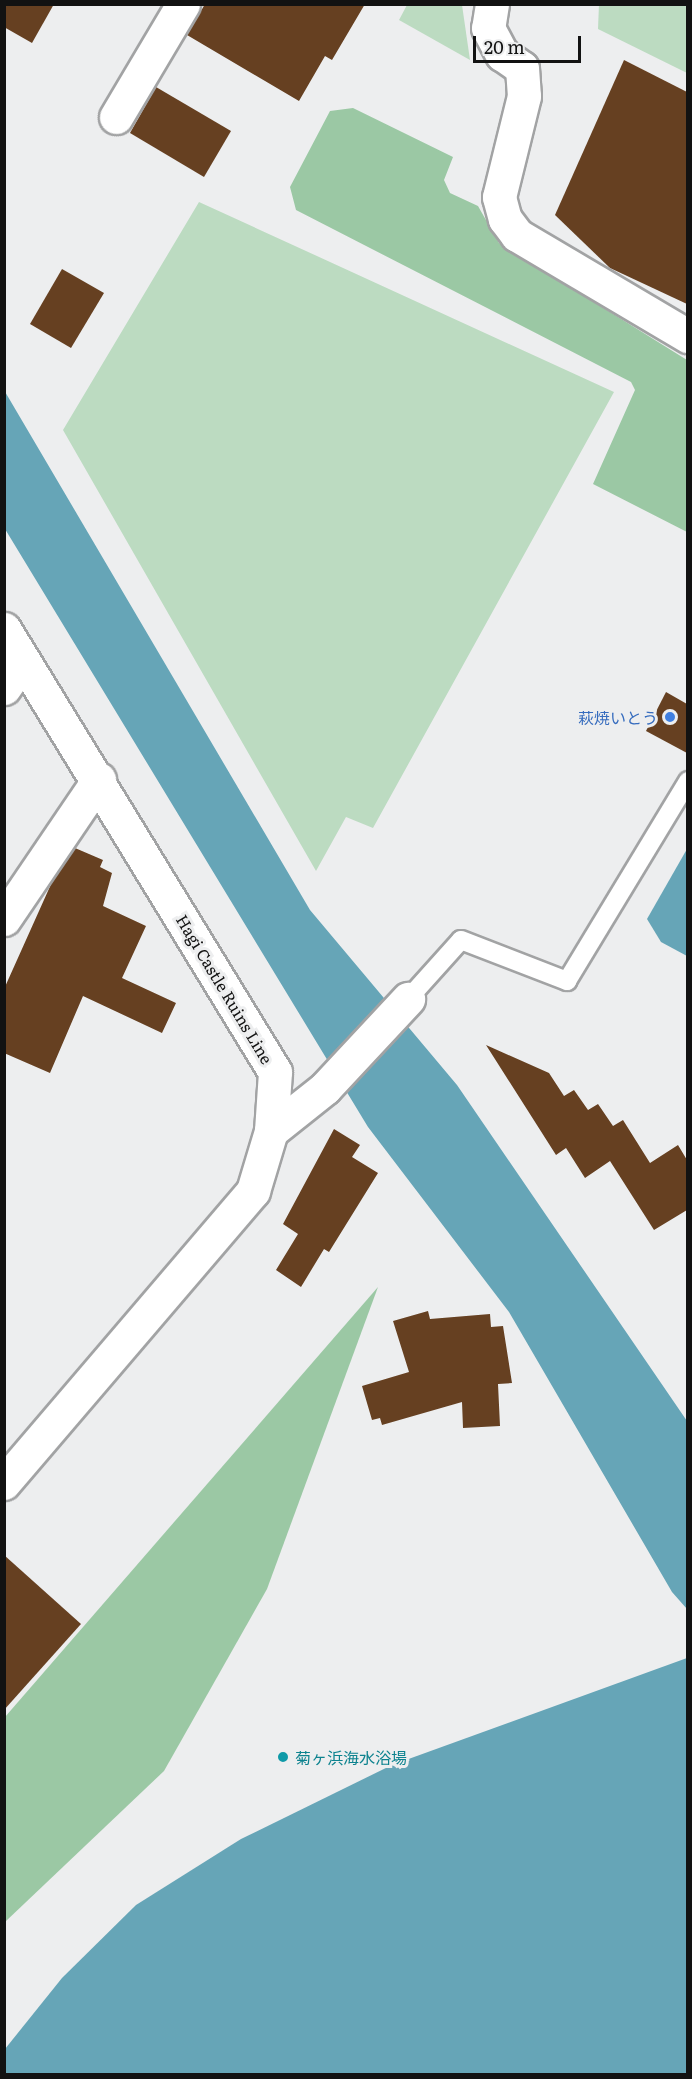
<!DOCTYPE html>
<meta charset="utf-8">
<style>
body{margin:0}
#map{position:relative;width:692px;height:2079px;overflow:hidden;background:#edeeef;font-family:Literata,"Noto Sans JP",serif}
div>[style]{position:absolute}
.green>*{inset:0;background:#bcdbc1}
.forest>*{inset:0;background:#9bc8a4}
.water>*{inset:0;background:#66a5b7}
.building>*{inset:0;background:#664021}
.roads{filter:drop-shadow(2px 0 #a2a3a4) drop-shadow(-2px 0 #a2a3a4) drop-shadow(0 2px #a2a3a4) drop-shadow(0 -2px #a2a3a4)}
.lane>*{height:18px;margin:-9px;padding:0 9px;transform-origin:9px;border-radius:9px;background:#fff}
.street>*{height:33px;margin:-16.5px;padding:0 16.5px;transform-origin:16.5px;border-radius:16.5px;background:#fff}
.secondary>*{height:33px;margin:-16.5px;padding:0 16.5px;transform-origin:16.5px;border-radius:16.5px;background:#fff}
.dots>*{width:16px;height:16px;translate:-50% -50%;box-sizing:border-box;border:3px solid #edeeef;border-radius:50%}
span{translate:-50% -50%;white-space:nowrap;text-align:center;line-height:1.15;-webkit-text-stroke:6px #edeeef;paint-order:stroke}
.shop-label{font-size:16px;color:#366cbe}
.right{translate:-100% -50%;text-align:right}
.street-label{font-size:16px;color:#121212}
.culture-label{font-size:16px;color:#0d838f}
.left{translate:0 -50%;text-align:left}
.frame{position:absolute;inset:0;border:6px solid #121212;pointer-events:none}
.scale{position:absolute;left:473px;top:36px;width:108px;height:27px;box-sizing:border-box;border:3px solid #121212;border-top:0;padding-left:8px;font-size:18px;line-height:21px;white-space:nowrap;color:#121212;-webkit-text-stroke:4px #edeeef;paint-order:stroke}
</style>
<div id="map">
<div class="green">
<i style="clip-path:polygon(599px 4px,687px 5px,687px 73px,598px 29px)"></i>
<i style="clip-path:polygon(407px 5px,462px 5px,470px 60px,399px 20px)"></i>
<i style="clip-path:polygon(199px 202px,614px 392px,373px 828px,346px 817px,316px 871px,63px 430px)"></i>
</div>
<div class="forest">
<i style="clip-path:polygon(353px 108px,453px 157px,444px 180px,450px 193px,478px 206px,499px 243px,687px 360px,687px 532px,593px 484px,635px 390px,631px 382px,296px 210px,290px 187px,330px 111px)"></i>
<i style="clip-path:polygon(378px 1287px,267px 1589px,164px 1771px,5px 1922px,5px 1717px)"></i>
</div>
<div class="water">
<i style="clip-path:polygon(4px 390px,310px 910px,457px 1085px,687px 1421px,687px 1609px,672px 1592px,509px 1312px,368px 1127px,5px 529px)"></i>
<i style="clip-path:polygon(687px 849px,687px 956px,661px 942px,647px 919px)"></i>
<i style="clip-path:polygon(687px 1658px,687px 2074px,5px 2074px,5px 2049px,62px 1978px,136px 1905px,241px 1839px,392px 1765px)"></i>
</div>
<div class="building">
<i style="clip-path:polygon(4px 4px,54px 4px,32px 43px,4px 27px)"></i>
<i style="clip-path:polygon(205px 4px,365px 4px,332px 60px,325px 56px,299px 101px,187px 35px)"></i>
<i style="clip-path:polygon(624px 60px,687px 92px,687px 304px,610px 268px,555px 215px)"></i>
<i style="clip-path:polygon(156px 87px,231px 131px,204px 177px,130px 133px)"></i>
<i style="clip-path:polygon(62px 269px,104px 293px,71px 348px,30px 324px)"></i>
<i style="clip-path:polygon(666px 692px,687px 704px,687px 753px,646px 731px)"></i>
<i style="clip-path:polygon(75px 848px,103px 860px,100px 867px,112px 873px,103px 906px,146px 926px,122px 978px,176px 1003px,162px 1033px,83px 996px,50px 1073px,4px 1053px,4px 989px,52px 882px)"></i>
<i style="clip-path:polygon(486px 1045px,549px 1073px,564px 1096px,574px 1090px,588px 1110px,598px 1104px,613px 1126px,623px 1120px,650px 1163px,678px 1145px,687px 1160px,687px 1210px,654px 1230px,610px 1161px,585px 1178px,566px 1148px,556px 1155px)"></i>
<i style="clip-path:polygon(334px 1129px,360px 1145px,352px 1157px,378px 1173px,329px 1252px,324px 1249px,301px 1287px,276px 1270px,298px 1234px,283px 1224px)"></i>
<i style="clip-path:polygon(428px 1311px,430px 1319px,490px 1314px,491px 1327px,503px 1326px,512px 1383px,498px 1384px,500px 1426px,463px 1428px,462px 1402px,382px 1425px,380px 1418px,372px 1420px,362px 1386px,409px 1372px,393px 1321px)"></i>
<i style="clip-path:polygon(4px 1555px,81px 1624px,4px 1710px)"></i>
</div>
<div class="roads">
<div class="lane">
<i style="left:408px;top:999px;width:79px;rotate:-48.1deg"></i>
<i style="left:461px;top:940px;width:114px;rotate:21.1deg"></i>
<i style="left:567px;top:981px;width:234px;rotate:-58.8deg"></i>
</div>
<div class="street">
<i style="left:492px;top:4px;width:24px;rotate:99deg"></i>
<i style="left:488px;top:28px;width:30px;rotate:62deg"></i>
<i style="left:502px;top:54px;width:24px;rotate:35deg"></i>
<i style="left:522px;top:68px;width:28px;rotate:86deg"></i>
<i style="left:524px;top:96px;width:104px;rotate:103.9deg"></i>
<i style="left:499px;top:197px;width:23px;rotate:75deg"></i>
<i style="left:505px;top:219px;width:20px;rotate:53deg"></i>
<i style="left:517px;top:235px;width:199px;rotate:30.6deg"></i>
<i style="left:116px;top:117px;width:131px;rotate:-59.3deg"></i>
<i style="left:4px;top:688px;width:19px;rotate:-55deg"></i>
<i style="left:4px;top:919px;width:169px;rotate:-55.8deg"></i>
<i style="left:271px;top:1131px;width:69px;rotate:-38.5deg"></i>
<i style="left:325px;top:1088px;width:122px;rotate:-47deg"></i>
</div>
<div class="secondary">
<i style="left:4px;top:629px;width:519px;rotate:58.54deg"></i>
<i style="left:275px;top:1072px;width:59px;rotate:93.9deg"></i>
<i style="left:271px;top:1131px;width:63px;rotate:106.7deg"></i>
<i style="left:253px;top:1191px;width:384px;rotate:130.5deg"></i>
</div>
</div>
<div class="dots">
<i style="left:670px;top:717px;background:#3f7fe0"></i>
<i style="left:283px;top:1757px;background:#0f9aa8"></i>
</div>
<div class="shop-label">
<span class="right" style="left:658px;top:717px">萩焼いとう</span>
</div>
<div class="street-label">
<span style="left:225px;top:989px;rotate:59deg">Hagi Castle Ruins Line</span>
</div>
<div class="culture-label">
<span class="left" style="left:295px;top:1757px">菊ヶ浜海水浴場</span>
</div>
<div class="frame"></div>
<div class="scale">20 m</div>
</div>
